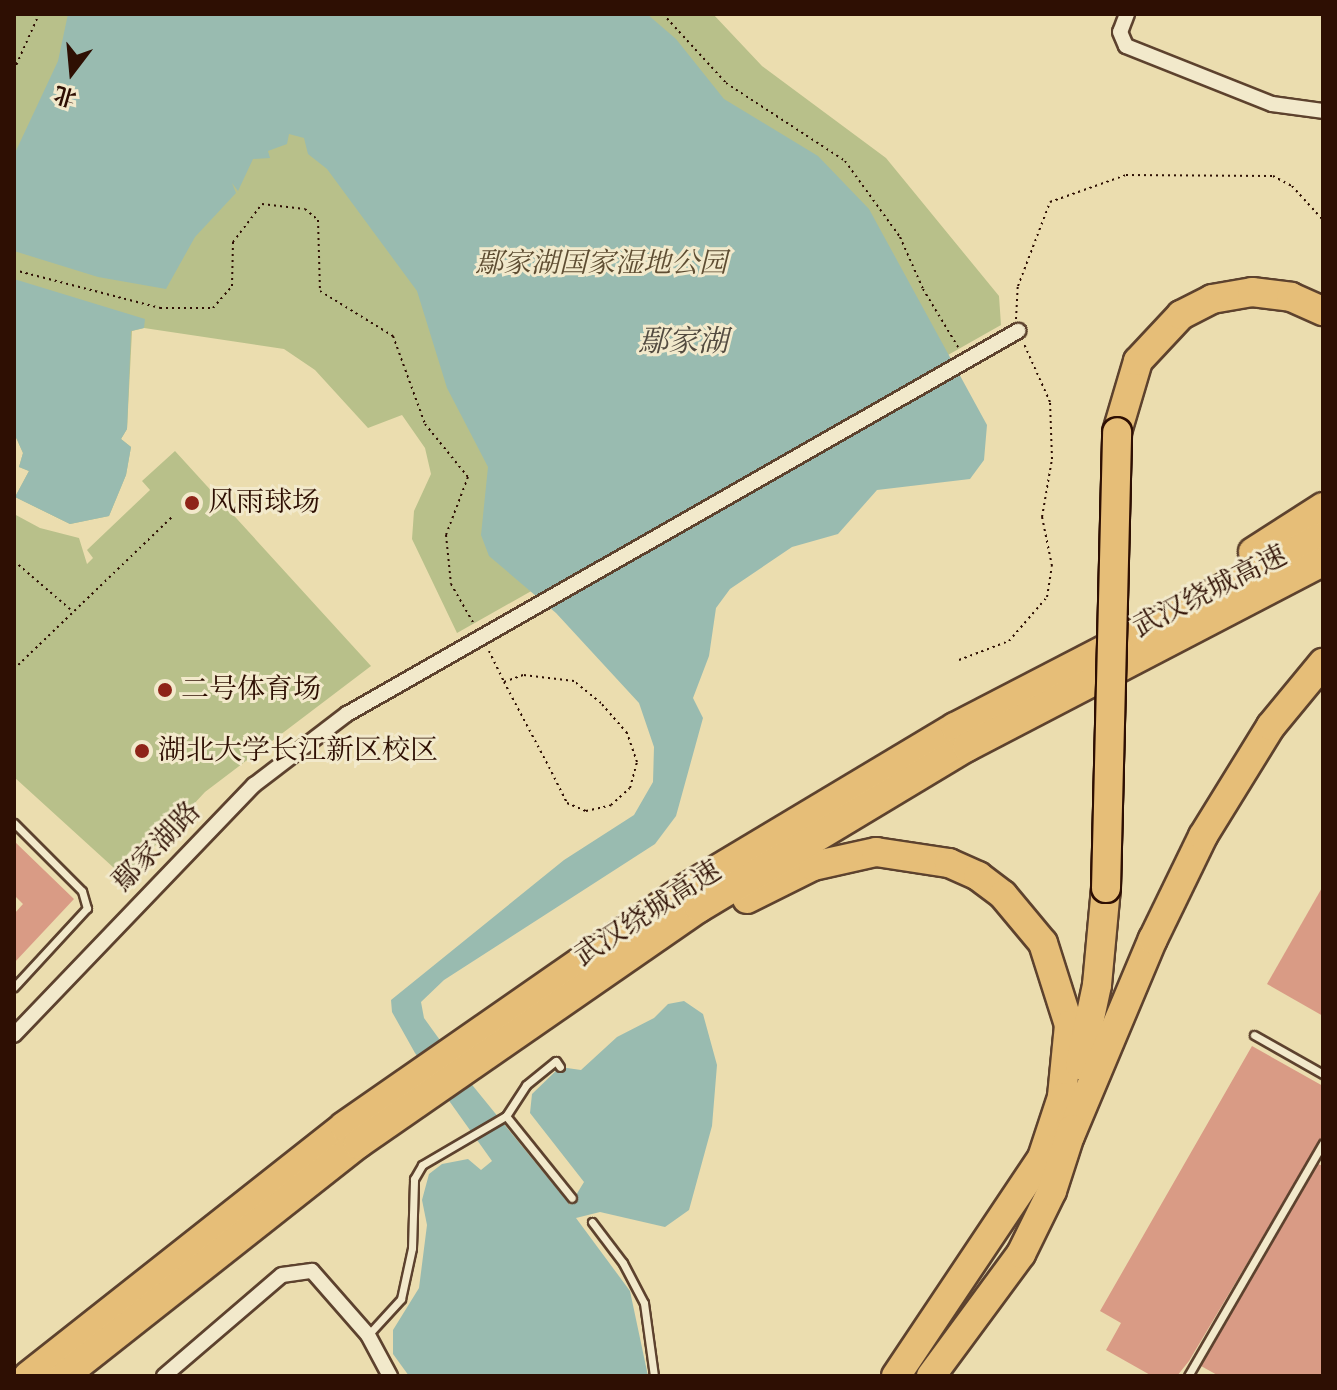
<!DOCTYPE html>
<meta charset="utf-8">
<style>
body{margin:0}
#map{position:relative;width:1337px;height:1390px;overflow:hidden;background:#ebddaf;font-family:"IM FELL DW Pica","Noto Serif SC",serif}
div>[style]{position:absolute}
.green>*{inset:0;background:#b8c08a}
.water>*{inset:0;background:#99bbb0}
.building>*{inset:0;background:#d99b85}
.path>*{height:2px;margin-top:-1px;transform-origin:0;background:repeating-linear-gradient(90deg,#2e0f03 0 2px,transparent 0 6px)}
.roads{filter:drop-shadow(2px 0 #5d422e) drop-shadow(-2px 0 #5d422e) drop-shadow(0 2px #5d422e) drop-shadow(0 -2px #5d422e)}
.service>*{height:7px;margin:-3.5px;padding:0 3.5px;transform-origin:3.5px;border-radius:3.5px;background:#f2e9cb}
.minor>*{height:14px;margin:-7px;padding:0 7px;transform-origin:7px;border-radius:7px;background:#f2e9cb}
.motorway>*{height:28px;margin:-14px;padding:0 14px;transform-origin:14px;border-radius:14px;background:#e6be78}
.bridges{filter:drop-shadow(2px 0 #2e0f03) drop-shadow(-2px 0 #2e0f03) drop-shadow(0 2px #2e0f03) drop-shadow(0 -2px #2e0f03)}
.motorway-bridge>*{height:28px;margin:-14px;padding:0 14px;transform-origin:14px;border-radius:14px;background:#e6be78}
.dots>*{width:22px;height:22px;translate:-50% -50%;box-sizing:border-box;border:4px solid #f2e9cb;border-radius:50%}
span{translate:-50% -50%;white-space:nowrap;text-align:center;line-height:1.15;-webkit-text-stroke:6px #f2e9cb;paint-order:stroke}
.park-label{font-size:28px;color:#5e4d32;font-style:italic}
.poi-label{font-size:28px;color:#2e0f03}
.left{translate:0 -50%;text-align:left}
.street-label{font-size:28px;color:#2e0f03}
.water-label{font-size:30px;color:#534b40;font-style:italic}
.frame{position:absolute;inset:0;border:16px solid #2e0f03;pointer-events:none}
.north{position:absolute;left:32px;top:32px;width:80px;height:80px;-webkit-text-stroke:6px #f2e9cb;paint-order:stroke;rotate:196deg;font-size:22px;font-weight:700;line-height:32px;text-align:center;color:#2e0f03}
.north::after{content:'';display:block;margin:auto;width:28px;height:36px;background:#2e0f03;clip-path:polygon(50% 0,100% 100%,50% 72%,0 100%)}
</style>
<div id="map">
<div class="green">
<i style="clip-path:polygon(14px 14px,713px 14px,762px 66px,886px 158px,999px 296px,1001px 325px,457px 633px,412px 539px,414px 511px,431px 474px,425px 448px,402px 415px,368px 428px,315px 370px,284px 349px,144px 328px,132px 331px,127px 429px,121px 439px,131px 447px,126px 475px,109px 516px,70px 524px,15px 497px,29px 471px,19px 467px,23px 453px,14px 433px)"></i>
<i style="clip-path:polygon(175px 451px,371px 666px,205px 792px,125px 878px,14px 777px,14px 514px,40px 528px,79px 538px,87px 564px,93px 558px,87px 550px,150px 490px,142px 481px)"></i>
</div>
<div class="water">
<i style="clip-path:polygon(68px 14px,647px 14px,676px 39px,724px 99px,818px 156px,869px 209px,987px 425px,984px 460px,970px 479px,877px 490px,838px 534px,792px 547px,730px 589px,716px 608px,709px 656px,693px 698px,703px 718px,676px 816px,655px 844px,444px 980px,421px 1002px,424px 1018px,473px 1086px,570px 1205px,584px 1182px,530px 1113px,532px 1094px,560px 1067px,581px 1070px,617px 1037px,654px 1018px,668px 1004px,684px 1001px,703px 1014px,717px 1065px,712px 1126px,689px 1210px,665px 1227px,600px 1212px,576px 1218px,630px 1291px,648px 1376px,409px 1376px,393px 1354px,393px 1330px,419px 1288px,427px 1225px,422px 1200px,429px 1174px,442px 1164px,468px 1159px,481px 1170px,492px 1161px,415px 1053px,392px 1012px,391px 1000px,564px 860px,634px 815px,653px 782px,654px 747px,639px 703px,556px 613px,489px 556px,481px 535px,488px 467px,447px 388px,417px 291px,327px 169px,308px 154px,304px 138px,289px 134px,287px 144px,268px 151px,270px 158px,253px 159px,238px 191px,232px 183px,236px 193px,195px 237px,166px 289px,98px 277px,14px 251px,14px 155px,58px 61px)"></i>
<i style="clip-path:polygon(14px 279px,145px 319px,144px 328px,131px 331px,127px 429px,121px 439px,131px 447px,126px 475px,109px 516px,70px 524px,15px 497px,29px 471px,19px 467px,23px 453px,14px 433px)"></i>
</div>
<div class="building">
<i style="clip-path:polygon(14px 841px,74px 899px,14px 963px,14px 914px,23px 904px,14px 895px)"></i>
<i style="clip-path:polygon(1323px 886px,1323px 1016px,1267px 984px)"></i>
<i style="clip-path:polygon(1252px 1046px,1323px 1086px,1323px 1135px,1189px 1361px,1177px 1376px,1152px 1376px,1106px 1350px,1121px 1323px,1100px 1311px)"></i>
<i style="clip-path:polygon(1318px 1164px,1323px 1166px,1323px 1376px,1219px 1376px,1201px 1366px)"></i>
</div>
<div class="path">
<i style="left:663px;top:14px;width:93px;rotate:47.6deg"></i>
<i style="left:726px;top:83px;width:142px;rotate:33.2deg"></i>
<i style="left:845px;top:161px;width:94px;rotate:54.1deg"></i>
<i style="left:900px;top:237px;width:57px;rotate:66.1deg"></i>
<i style="left:923px;top:289px;width:68px;rotate:58.9deg"></i>
<i style="left:14px;top:70px;width:61px;rotate:-65.9deg"></i>
<i style="left:14px;top:270px;width:151px;rotate:14.6deg"></i>
<i style="left:160px;top:308px;width:53px"></i>
<i style="left:213px;top:308px;width:29px;rotate:-49deg"></i>
<i style="left:232px;top:286px;width:44px;rotate:-88.7deg"></i>
<i style="left:233px;top:242px;width:48px;rotate:-52.7deg"></i>
<i style="left:262px;top:204px;width:43px;rotate:6.6deg"></i>
<i style="left:305px;top:209px;width:17px;rotate:40deg"></i>
<i style="left:318px;top:220px;width:71px;rotate:88.4deg"></i>
<i style="left:320px;top:291px;width:86px;rotate:31.7deg"></i>
<i style="left:393px;top:336px;width:94px;rotate:70deg"></i>
<i style="left:425px;top:424px;width:68px;rotate:50.9deg"></i>
<i style="left:468px;top:477px;width:62px;rotate:110.8deg"></i>
<i style="left:446px;top:535px;width:49px;rotate:84.2deg"></i>
<i style="left:451px;top:584px;width:46px;rotate:60.1deg"></i>
<i style="left:1016px;top:319px;width:33px;rotate:-87deg"></i>
<i style="left:1018px;top:286px;width:90px;rotate:-69.1deg"></i>
<i style="left:1050px;top:202px;width:81px;rotate:-19.6deg"></i>
<i style="left:1126px;top:175px;width:147px;rotate:0.4deg"></i>
<i style="left:1273px;top:176px;width:21px;rotate:28deg"></i>
<i style="left:1292px;top:186px;width:46px;rotate:47.6deg"></i>
<i style="left:14px;top:561px;width:74px;rotate:40.6deg"></i>
<i style="left:489px;top:651px;width:34px;rotate:64deg"></i>
<i style="left:504px;top:682px;width:96px;rotate:62.1deg"></i>
<i style="left:549px;top:767px;width:40px;rotate:63.4deg"></i>
<i style="left:567px;top:803px;width:21px;rotate:23deg"></i>
<i style="left:586px;top:811px;width:26px;rotate:-13deg"></i>
<i style="left:611px;top:805px;width:25px;rotate:-42deg"></i>
<i style="left:630px;top:788px;width:27px;rotate:-75deg"></i>
<i style="left:637px;top:762px;width:31px;rotate:-109deg"></i>
<i style="left:627px;top:733px;width:40px;rotate:-131deg"></i>
<i style="left:601px;top:703px;width:35px;rotate:-141deg"></i>
<i style="left:574px;top:681px;width:51px;rotate:-173.3deg"></i>
<i style="left:523px;top:675px;width:20px;rotate:160deg"></i>
<i style="left:959px;top:660px;width:53px;rotate:-20.8deg"></i>
<i style="left:1009px;top:641px;width:58px;rotate:-49.2deg"></i>
<i style="left:1047px;top:597px;width:31px;rotate:-81deg"></i>
<i style="left:1052px;top:566px;width:50px;rotate:-101.5deg"></i>
<i style="left:1042px;top:517px;width:59px;rotate:-80.2deg"></i>
<i style="left:1052px;top:459px;width:57px;rotate:-92deg"></i>
<i style="left:1050px;top:402px;width:64px;rotate:-114.1deg"></i>
<i style="left:14px;top:669px;width:221px;rotate:-43.9deg"></i>
</div>
<div class="roads">
<div class="service">
<i style="left:14px;top:823px;width:96px;rotate:45deg"></i>
<i style="left:82px;top:891px;width:18px;rotate:74deg"></i>
<i style="left:87px;top:908px;width:108px;rotate:132.7deg"></i>
<i style="left:1254px;top:1035px;width:79px;rotate:29.5deg"></i>
<i style="left:506px;top:1116px;width:105px;rotate:51.2deg"></i>
<i style="left:592px;top:1222px;width:51px;rotate:52.9deg"></i>
<i style="left:623px;top:1263px;width:45px;rotate:62.3deg"></i>
<i style="left:644px;top:1303px;width:74px;rotate:82.2deg"></i>
<i style="left:368px;top:1335px;width:49px;rotate:-47.5deg"></i>
<i style="left:401px;top:1299px;width:52px;rotate:-77.8deg"></i>
<i style="left:412px;top:1248px;width:69px;rotate:-88.3deg"></i>
<i style="left:414px;top:1179px;width:16px;rotate:-60deg"></i>
<i style="left:422px;top:1165px;width:97px;rotate:-30.3deg"></i>
<i style="left:506px;top:1116px;width:37px;rotate:-57deg"></i>
<i style="left:526px;top:1085px;width:38px;rotate:-39deg"></i>
<i style="left:556px;top:1061px;width:7px;rotate:56deg"></i>
<i style="left:1188px;top:1376px;width:269px;rotate:-59.9deg"></i>
</div>
<div class="minor">
<i style="left:1127px;top:14px;width:19px;rotate:111deg"></i>
<i style="left:1120px;top:32px;width:15px;rotate:67deg"></i>
<i style="left:1126px;top:46px;width:157px;rotate:21.7deg"></i>
<i style="left:1272px;top:104px;width:51px;rotate:7.8deg"></i>
<i style="left:14px;top:1035px;width:347px;rotate:-46.2deg"></i>
<i style="left:254px;top:785px;width:117px;rotate:-37.4deg"></i>
<i style="left:347px;top:714px;width:773px;rotate:-29.72deg"></i>
<i style="left:164px;top:1376px;width:155px;rotate:-40.6deg"></i>
<i style="left:282px;top:1275px;width:30px;rotate:-8deg"></i>
<i style="left:312px;top:1271px;width:85px;rotate:48.8deg"></i>
<i style="left:368px;top:1335px;width:47px;rotate:61.8deg"></i>
</div>
<div class="motorway">
<i style="left:1117px;top:432px;width:74px;rotate:-73.5deg"></i>
<i style="left:1138px;top:361px;width:63px;rotate:-46.9deg"></i>
<i style="left:1181px;top:315px;width:35px;rotate:-27deg"></i>
<i style="left:1212px;top:299px;width:41px;rotate:-9.9deg"></i>
<i style="left:1252px;top:292px;width:39px;rotate:7deg"></i>
<i style="left:1291px;top:297px;width:35px;rotate:24deg"></i>
<i style="left:1253px;top:552px;width:83px;rotate:-32.7deg"></i>
<i style="left:747px;top:899px;width:74px;rotate:-26.6deg"></i>
<i style="left:813px;top:866px;width:65px;rotate:-12.5deg"></i>
<i style="left:876px;top:852px;width:74px;rotate:8.6deg"></i>
<i style="left:949px;top:863px;width:32px;rotate:24deg"></i>
<i style="left:978px;top:876px;width:31px;rotate:37deg"></i>
<i style="left:1003px;top:895px;width:62px;rotate:50.2deg"></i>
<i style="left:1043px;top:943px;width:86px;rotate:72.4deg"></i>
<i style="left:1069px;top:1025px;width:72px;rotate:95.6deg"></i>
<i style="left:1062px;top:1097px;width:71px;rotate:108.2deg"></i>
<i style="left:1080px;top:1065px;width:82px;rotate:-78deg"></i>
<i style="left:1097px;top:985px;width:97px;rotate:-84.7deg"></i>
<i style="left:1070px;top:1136px;width:214px;rotate:-67.2deg"></i>
<i style="left:1153px;top:939px;width:114px;rotate:-64.1deg"></i>
<i style="left:1203px;top:836px;width:129px;rotate:-58.3deg"></i>
<i style="left:1271px;top:726px;width:82px;rotate:-50.5deg"></i>
<i style="left:28px;top:1376px;width:403px;rotate:-38.3deg"></i>
<i style="left:344px;top:1126px;width:417px;rotate:-34.8deg"></i>
<i style="left:686px;top:888px;width:313px;rotate:-30.9deg"></i>
<i style="left:955px;top:727px;width:415px;rotate:-27.4deg"></i>
<i style="left:64px;top:1376px;width:375px;rotate:-38.3deg"></i>
<i style="left:358px;top:1144px;width:415px;rotate:-34.7deg"></i>
<i style="left:699px;top:908px;width:313px;rotate:-31deg"></i>
<i style="left:967px;top:747px;width:401px;rotate:-27.5deg"></i>
<i style="left:896px;top:1376px;width:273px;rotate:-56.2deg"></i>
<i style="left:931px;top:1376px;width:152px;rotate:-53.6deg"></i>
<i style="left:1021px;top:1254px;width:70px;rotate:-63.8deg"></i>
<i style="left:1052px;top:1191px;width:65px;rotate:-72.1deg"></i>
</div>
</div>
<div class="bridges">
<div class="motorway-bridge">
<i style="left:1106px;top:888px;width:456px;rotate:-88.6deg"></i>
</div>
</div>
<div class="dots">
<i style="left:192px;top:503px;background:#8f2418"></i>
<i style="left:165px;top:690px;background:#8f2418"></i>
<i style="left:142px;top:751px;background:#8f2418"></i>
</div>
<div class="park-label">
<span style="left:601px;top:264px">鄢家湖国家湿地公园</span>
</div>
<div class="poi-label">
<span class="left" style="left:208px;top:503px">风雨球场</span>
<span class="left" style="left:181px;top:690px">二号体育场</span>
<span class="left" style="left:158px;top:751px">湖北大学长江新区校区</span>
</div>
<div class="street-label">
<span style="left:1210px;top:592px;rotate:-27deg">武汉绕城高速</span>
<span style="left:157px;top:847px;rotate:-46deg">鄢家湖路</span>
<span style="left:648px;top:914px;rotate:-33deg">武汉绕城高速</span>
</div>
<div class="water-label">
<span style="left:683px;top:343px">鄢家湖</span>
</div>
<div class="frame"></div>
<div class="north">北</div>
</div>
